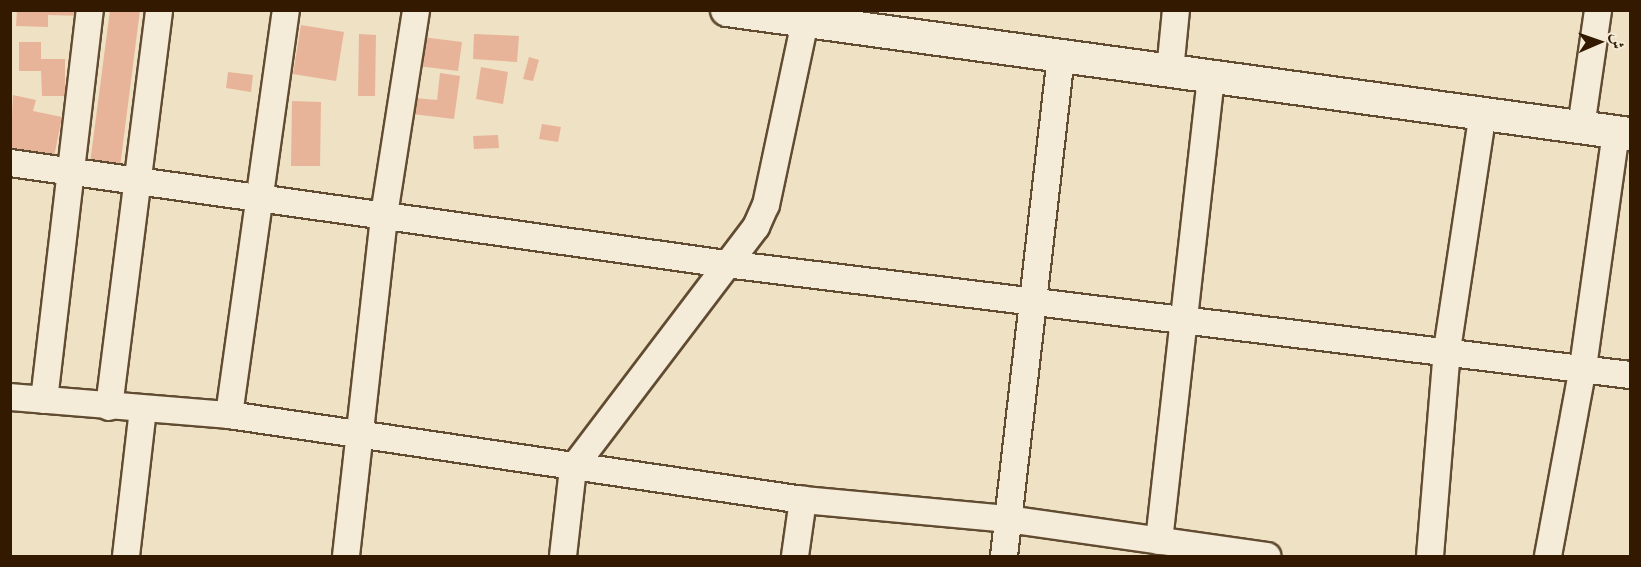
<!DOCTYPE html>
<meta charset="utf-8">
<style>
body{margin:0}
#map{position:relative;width:1641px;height:567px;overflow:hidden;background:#eee1c4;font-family:"Libre Bodoni",Amiri,serif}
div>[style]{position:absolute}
.building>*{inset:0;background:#e8b499}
.roads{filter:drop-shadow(2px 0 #614b31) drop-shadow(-2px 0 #614b31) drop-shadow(0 2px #614b31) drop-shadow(0 -2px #614b31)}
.minor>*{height:26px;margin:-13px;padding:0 13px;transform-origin:13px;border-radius:13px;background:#f4ecd9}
.tertiary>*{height:32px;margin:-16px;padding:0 16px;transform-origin:16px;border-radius:16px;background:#f4ecd9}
span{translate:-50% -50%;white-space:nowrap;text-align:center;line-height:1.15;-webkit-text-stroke:4.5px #f4ecd9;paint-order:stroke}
.frame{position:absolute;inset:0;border:12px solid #321900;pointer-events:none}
.north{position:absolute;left:1569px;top:12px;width:60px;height:60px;-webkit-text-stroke:4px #f4ecd9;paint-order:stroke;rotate:88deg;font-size:16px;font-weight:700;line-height:24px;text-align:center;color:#321900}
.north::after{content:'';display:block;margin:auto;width:21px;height:27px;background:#321900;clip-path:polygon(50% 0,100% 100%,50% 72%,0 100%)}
</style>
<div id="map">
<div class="building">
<i style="clip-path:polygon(17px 10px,84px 10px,84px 16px,48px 15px,48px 27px,16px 26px)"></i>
<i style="clip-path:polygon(110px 10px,140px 10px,119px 175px,89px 171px)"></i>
<i style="clip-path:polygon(301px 25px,344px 32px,336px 81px,293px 74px)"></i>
<i style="clip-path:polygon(359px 34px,376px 35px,375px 96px,358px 96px)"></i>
<i style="clip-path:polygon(474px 34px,519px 36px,517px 62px,473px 59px)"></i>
<i style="clip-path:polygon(422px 37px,462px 42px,458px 71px,418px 66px)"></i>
<i style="clip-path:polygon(19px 42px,41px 42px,41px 59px,65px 59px,65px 96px,42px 96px,41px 71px,19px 71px)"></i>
<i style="clip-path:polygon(529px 57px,539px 60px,533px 81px,523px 79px)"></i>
<i style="clip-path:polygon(481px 67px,508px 72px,503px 104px,476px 99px)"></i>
<i style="clip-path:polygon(228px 72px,253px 75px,251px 92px,226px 88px)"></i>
<i style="clip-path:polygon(440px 73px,460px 76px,454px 119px,412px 114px,414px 98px,437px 100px)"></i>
<i style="clip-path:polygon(13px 95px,36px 100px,33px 111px,62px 117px,52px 167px,10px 158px)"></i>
<i style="clip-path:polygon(292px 101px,321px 102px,320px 166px,291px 166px)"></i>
<i style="clip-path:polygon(542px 124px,561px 127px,558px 142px,539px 139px)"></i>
<i style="clip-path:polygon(498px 135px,499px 148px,474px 149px,473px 136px)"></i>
</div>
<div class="roads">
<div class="minor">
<i style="left:1170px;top:71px;width:61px;rotate:-84.4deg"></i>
<i style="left:1581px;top:127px;width:118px;rotate:-81.7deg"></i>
<i style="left:10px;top:163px;width:723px;rotate:8.03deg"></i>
<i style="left:726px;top:264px;width:911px;rotate:7deg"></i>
<i style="left:10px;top:397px;width:220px;rotate:4.7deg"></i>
<i style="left:229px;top:415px;width:580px;rotate:8.42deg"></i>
<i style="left:803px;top:500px;width:205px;rotate:5.3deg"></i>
<i style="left:1007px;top:519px;width:263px;rotate:8.1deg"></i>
<i style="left:44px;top:400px;width:393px;rotate:-83.3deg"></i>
<i style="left:109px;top:407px;width:400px;rotate:-82.8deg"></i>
<i style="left:229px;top:415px;width:409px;rotate:-82deg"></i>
<i style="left:1159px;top:541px;width:468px;rotate:-83.6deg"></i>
<i style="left:126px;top:556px;width:148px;rotate:-83.4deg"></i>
<i style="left:346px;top:556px;width:343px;rotate:-83.6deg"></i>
<i style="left:384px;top:215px;width:207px;rotate:-81.1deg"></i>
<i style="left:563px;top:556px;width:89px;rotate:-83.5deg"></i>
<i style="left:573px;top:468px;width:303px;rotate:-52.8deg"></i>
<i style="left:756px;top:227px;width:24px;rotate:-66deg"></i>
<i style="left:766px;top:205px;width:188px;rotate:-78deg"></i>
<i style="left:795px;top:556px;width:57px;rotate:-81.9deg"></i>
<i style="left:1004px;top:556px;width:503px;rotate:-83.5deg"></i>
<i style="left:1430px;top:556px;width:207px;rotate:-85.3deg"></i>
<i style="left:1447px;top:350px;width:240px;rotate:-81.4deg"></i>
<i style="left:1548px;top:556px;width:192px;rotate:-79.5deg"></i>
<i style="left:1583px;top:367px;width:237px;rotate:-82deg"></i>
</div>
<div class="tertiary">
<i style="left:727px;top:10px;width:911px;rotate:7.82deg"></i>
</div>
</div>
<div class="frame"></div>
<div class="north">ش</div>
</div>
